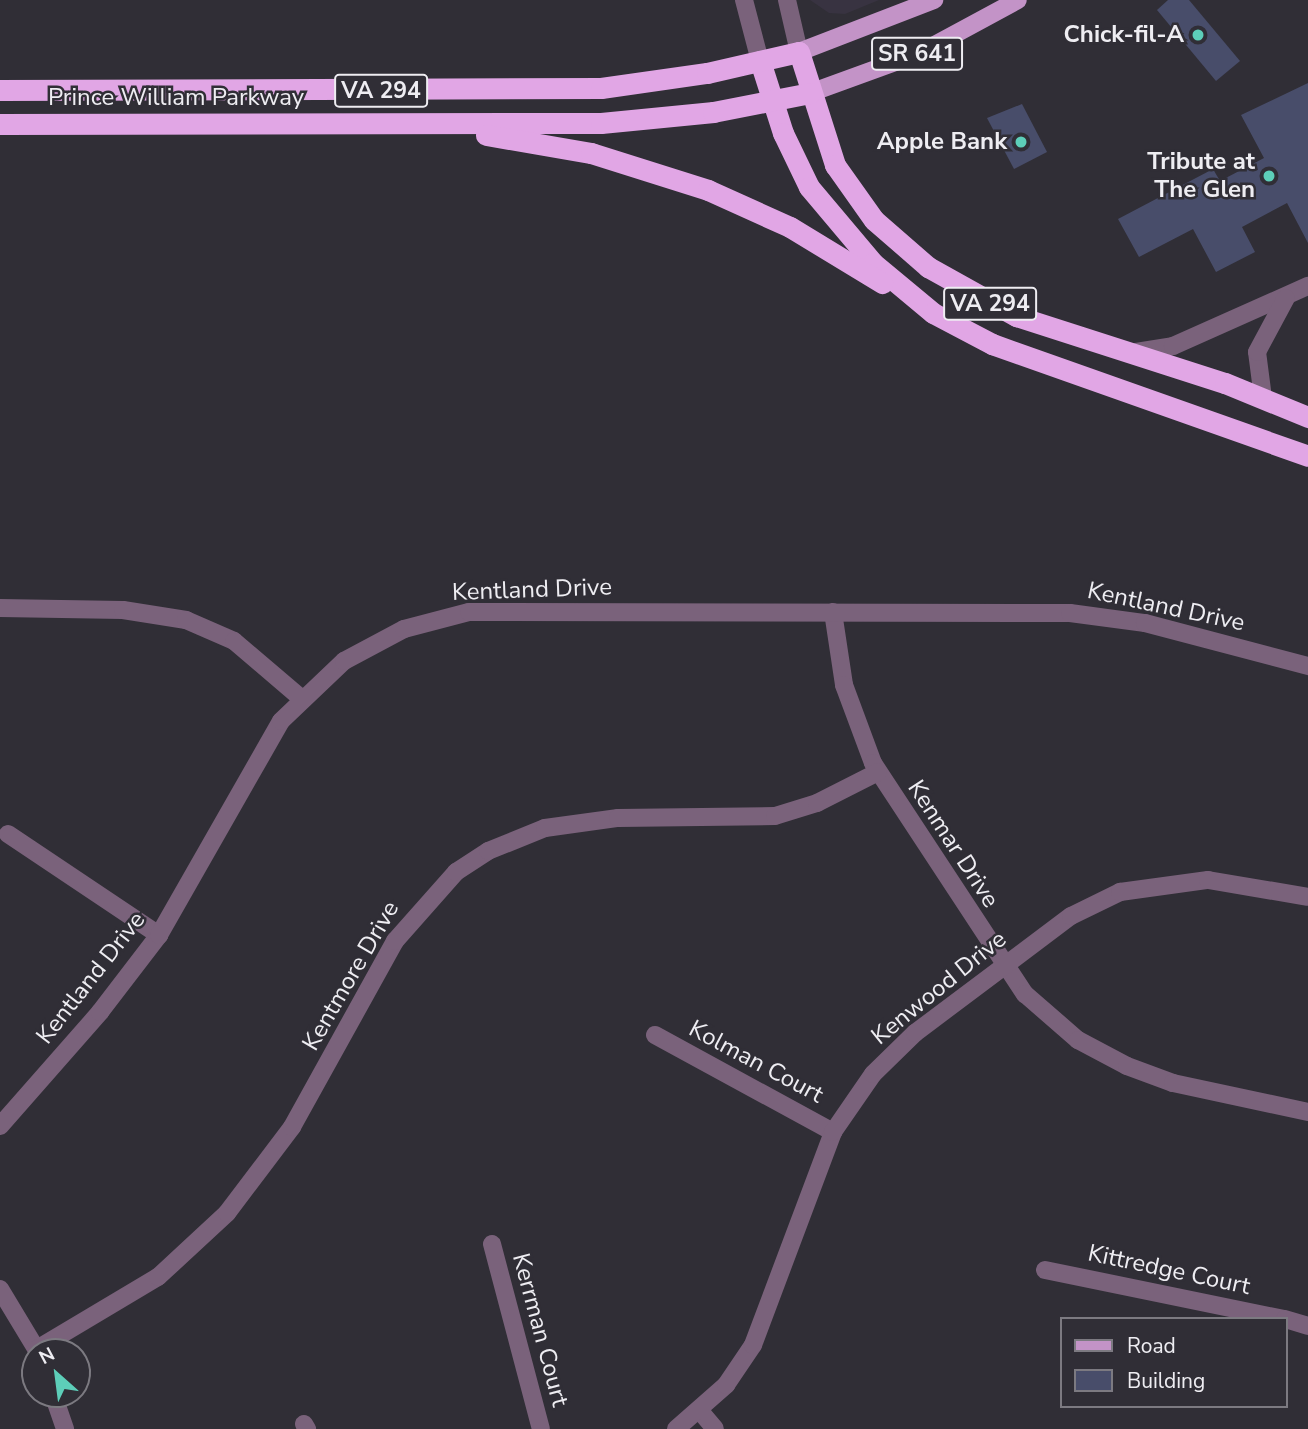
<!DOCTYPE html>
<style>
body{margin:0}
#map{position:relative;width:1308px;height:1429px;overflow:hidden;background:#302e36;font-family:"Nunito Sans",sans-serif}
div>[style]{position:absolute}
.built>*{inset:0;background:#383341}
.building>*{inset:0;background:#484d6a}
.minor>*{height:18px;margin:-9px;padding:0 9px;transform-origin:9px;border-radius:9px;background:#7a627b}
.major>*{height:18px;margin:-9px;padding:0 9px;transform-origin:9px;border-radius:9px;background:#c393c7}
.highway>*{height:21px;margin:-10.5px;padding:0 10.5px;transform-origin:10.5px;border-radius:10.5px;background:#e1a6e5}
.dots>*{width:19px;height:19px;translate:-50% -50%;box-sizing:border-box;border:4px solid #302e36;border-radius:50%}
span{translate:-50% -50%;white-space:nowrap;text-align:center;line-height:1.15;-webkit-text-stroke:5px #302e36;paint-order:stroke}
.shield-label span{padding:2px 5px;background:#302e36;border:2px solid;border-radius:5px;-webkit-text-stroke-width:0}
.shield-label{font-size:23px;color:#eeedf2;font-weight:700}
.poi-label{font-size:24px;color:#eeedf2;font-weight:700}
.right{translate:-100% -50%;text-align:right}
.street-label{font-size:24px;color:#eeedf2}
.legend{position:absolute;left:1060px;top:1317px;width:228px;height:91px;box-sizing:border-box;background:#302e36;border:2px solid #7c7a81;margin:0;padding:9px 12px;list-style:none;font-size:21px;color:#eeedf2}
.legend li{display:flex;align-items:center;gap:14px;height:35px}
.legend b{width:35px;border:2px solid #7c7a81}
.north{position:absolute;left:21px;top:1338px;width:70px;height:70px;box-sizing:border-box;background:#302e36;border:2px solid #7c7a81;border-radius:50%;rotate:332deg;font-size:19px;font-weight:700;line-height:28px;text-align:center;color:#eeedf2}
.north::after{content:'';display:block;margin:auto;width:24px;height:32px;background:#5dceb9;clip-path:polygon(50% 0,100% 100%,50% 72%,0 100%)}
</style>
<div id="map">
<div class="built">
<i style="clip-path:polygon(810px 0,879px 0,845px 14px,829px 13px)"></i>
</div>
<div class="building">
<i style="clip-path:polygon(1168px 0,1189px 0,1240px 61px,1216px 81px,1157px 10px)"></i>
<i style="clip-path:polygon(1308px 83px,1308px 243px,1287px 203px,1242px 227px,1255px 252px,1216px 272px,1193px 229px,1139px 257px,1118px 219px,1213px 169px,1220px 181px,1264px 158px,1241px 115px)"></i>
<i style="clip-path:polygon(1022px 104px,1047px 152px,1014px 169px,987px 118px)"></i>
</div>
<div class="minor">
<i style="left:744px;top:0;width:63px;rotate:75.3deg"></i>
<i style="left:787px;top:0;width:53px;rotate:77deg"></i>
<i style="left:1136px;top:352px;width:37px;rotate:-9deg"></i>
<i style="left:1173px;top:346px;width:148px;rotate:-24deg"></i>
<i style="left:1263px;top:398px;width:46px;rotate:-97.4deg"></i>
<i style="left:1257px;top:352px;width:61px;rotate:-61.8deg"></i>
<i style="left:0;top:608px;width:123px;rotate:0.9deg"></i>
<i style="left:123px;top:610px;width:64px;rotate:9deg"></i>
<i style="left:186px;top:620px;width:52px;rotate:23.6deg"></i>
<i style="left:234px;top:641px;width:88px;rotate:40.4deg"></i>
<i style="left:833px;top:612px;width:74px;rotate:81.4deg"></i>
<i style="left:844px;top:685px;width:83px;rotate:69.6deg"></i>
<i style="left:873px;top:763px;width:277px;rotate:56.7deg"></i>
<i style="left:1025px;top:994px;width:70px;rotate:41deg"></i>
<i style="left:1078px;top:1040px;width:55px;rotate:28deg"></i>
<i style="left:1127px;top:1066px;width:49px;rotate:20.3deg"></i>
<i style="left:1173px;top:1083px;width:138px;rotate:12.1deg"></i>
<i style="left:8px;top:834px;width:182px;rotate:33.8deg"></i>
<i style="left:655px;top:1035px;width:203px;rotate:28.6deg"></i>
<i style="left:0;top:1126px;width:152px;rotate:-48.7deg"></i>
<i style="left:100px;top:1012px;width:97px;rotate:-52.5deg"></i>
<i style="left:159px;top:935px;width:246px;rotate:-60.3deg"></i>
<i style="left:281px;top:721px;width:87px;rotate:-43.6deg"></i>
<i style="left:344px;top:661px;width:68px;rotate:-28.1deg"></i>
<i style="left:404px;top:629px;width:67px;rotate:-14.7deg"></i>
<i style="left:469px;top:612px;width:601px;rotate:0.1deg"></i>
<i style="left:1070px;top:613px;width:76px;rotate:7.6deg"></i>
<i style="left:1145px;top:623px;width:169px;rotate:14.8deg"></i>
<i style="left:492px;top:1244px;width:191px;rotate:75.2deg"></i>
<i style="left:1045px;top:1270px;width:243px;rotate:11.6deg"></i>
<i style="left:0;top:1289px;width:74px;rotate:58.9deg"></i>
<i style="left:1285px;top:1319px;width:24px;rotate:17deg"></i>
<i style="left:37px;top:1349px;width:141px;rotate:-30.8deg"></i>
<i style="left:158px;top:1277px;width:94px;rotate:-42.8deg"></i>
<i style="left:227px;top:1213px;width:108px;rotate:-52.9deg"></i>
<i style="left:292px;top:1127px;width:213px;rotate:-61deg"></i>
<i style="left:395px;top:941px;width:92px;rotate:-48.5deg"></i>
<i style="left:456px;top:872px;width:38px;rotate:-33deg"></i>
<i style="left:488px;top:851px;width:61px;rotate:-22deg"></i>
<i style="left:545px;top:828px;width:74px;rotate:-7.8deg"></i>
<i style="left:618px;top:818px;width:157px;rotate:-0.7deg"></i>
<i style="left:775px;top:816px;width:44px;rotate:-17.2deg"></i>
<i style="left:817px;top:803px;width:68px;rotate:-26.9deg"></i>
<i style="left:53px;top:1394px;width:37px;rotate:71deg"></i>
<i style="left:700px;top:1411px;width:23px;rotate:50deg"></i>
<i style="left:304px;top:1424px;width:6px;rotate:59deg"></i>
<i style="left:676px;top:1429px;width:67px;rotate:-41.3deg"></i>
<i style="left:726px;top:1385px;width:48px;rotate:-56deg"></i>
<i style="left:753px;top:1345px;width:228px;rotate:-69.4deg"></i>
<i style="left:833px;top:1132px;width:70px;rotate:-55.4deg"></i>
<i style="left:873px;top:1074px;width:59px;rotate:-44.3deg"></i>
<i style="left:915px;top:1033px;width:195px;rotate:-36.9deg"></i>
<i style="left:1071px;top:916px;width:55px;rotate:-26.1deg"></i>
<i style="left:1120px;top:892px;width:89px;rotate:-7.8deg"></i>
<i style="left:1208px;top:880px;width:101px;rotate:9.6deg"></i>
</div>
<div class="major">
<i style="left:799px;top:52px;width:145px;rotate:-21.1deg"></i>
<i style="left:810px;top:93px;width:117px;rotate:-20deg"></i>
<i style="left:920px;top:53px;width:111px;rotate:-28.4deg"></i>
</div>
<div class="highway">
<i style="left:760px;top:61px;width:76px;rotate:72.3deg"></i>
<i style="left:783px;top:133px;width:60px;rotate:64.3deg"></i>
<i style="left:809px;top:187px;width:99px;rotate:49.9deg"></i>
<i style="left:873px;top:263px;width:78px;rotate:39.8deg"></i>
<i style="left:933px;top:313px;width:67px;rotate:27.7deg"></i>
<i style="left:992px;top:344px;width:335px;rotate:19.5deg"></i>
<i style="left:0;top:90px;width:601px;rotate:-0.19deg"></i>
<i style="left:601px;top:88px;width:107px;rotate:-8.1deg"></i>
<i style="left:707px;top:73px;width:94px;rotate:-12.9deg"></i>
<i style="left:799px;top:52px;width:119px;rotate:72.3deg"></i>
<i style="left:835px;top:165px;width:67px;rotate:54.7deg"></i>
<i style="left:874px;top:220px;width:72px;rotate:41deg"></i>
<i style="left:928px;top:267px;width:101px;rotate:29.1deg"></i>
<i style="left:1016px;top:316px;width:219px;rotate:17.8deg"></i>
<i style="left:1225px;top:383px;width:90px;rotate:22.3deg"></i>
<i style="left:0;top:124px;width:601px;rotate:-0.1deg"></i>
<i style="left:601px;top:123px;width:113px;rotate:-5.6deg"></i>
<i style="left:713px;top:112px;width:99px;rotate:-11.1deg"></i>
<i style="left:486px;top:135px;width:107px;rotate:9.7deg"></i>
<i style="left:591px;top:153px;width:123px;rotate:17.5deg"></i>
<i style="left:708px;top:190px;width:90px;rotate:24.3deg"></i>
<i style="left:790px;top:227px;width:108px;rotate:31.3deg"></i>
</div>
<div class="dots">
<i style="left:1198px;top:35px;background:#5dceb9"></i>
<i style="left:1021px;top:142px;background:#5dceb9"></i>
<i style="left:1269px;top:176px;background:#5dceb9"></i>
</div>
<div class="shield-label">
<span style="left:917px;top:54px">SR 641</span>
<span style="left:381px;top:91px">VA 294</span>
<span style="left:990px;top:304px">VA 294</span>
</div>
<div class="poi-label">
<span class="right" style="left:1184px;top:35px">Chick-fil-A</span>
<span class="right" style="left:1007px;top:142px">Apple Bank</span>
<span class="right" style="left:1255px;top:176px">Tribute at<br>The Glen</span>
</div>
<div class="street-label">
<span style="left:176px;top:98px">Prince William Parkway</span>
<span style="left:532px;top:590px;rotate:-2deg">Kentland Drive</span>
<span style="left:1166px;top:607px;rotate:12deg">Kentland Drive</span>
<span style="left:953px;top:844px;rotate:57deg">Kenmar Drive</span>
<span style="left:351px;top:976px;rotate:-60deg">Kentmore Drive</span>
<span style="left:91px;top:978px;rotate:-52deg">Kentland Drive</span>
<span style="left:939px;top:988px;rotate:-39deg">Kenwood Drive</span>
<span style="left:756px;top:1062px;rotate:28deg">Kolman Court</span>
<span style="left:1169px;top:1270px;rotate:12deg">Kittredge Court</span>
<span style="left:540px;top:1330px;rotate:75deg">Kerrman Court</span>
</div>
<ul class="legend">
<li><b style="height:9px;background:#c393c7"></b>Road</li>
<li><b style="height:19px;background:#484d6a"></b>Building</li>
</ul>
<div class="north">N</div>
</div>
